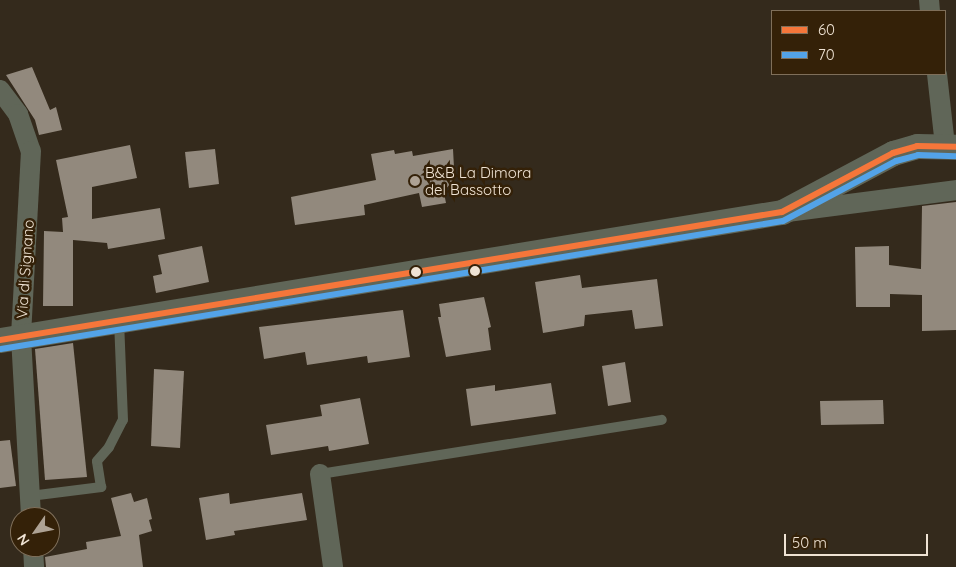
<!DOCTYPE html>
<style>
body{margin:0}
#map{position:relative;width:956px;height:567px;overflow:hidden;background:#342a1c;font-family:Quicksand,sans-serif}
div>[style]{position:absolute}
.building>*{inset:0;background:#92897d}
.service>*{height:10px;margin:-5px;padding:0 5px;transform-origin:5px;border-radius:5px;background:#606658}
.minor>*{height:20px;margin:-10px;padding:0 10px;transform-origin:10px;border-radius:10px;background:#606658}
.tertiary>*{height:25px;margin:-12.5px;padding:0 12.5px;transform-origin:12.5px;border-radius:12.5px;background:#606658}
.bus-1>*{height:6px;margin:-3px;padding:0 3px;transform-origin:3px;border-radius:3px;background:#f5763a}
.bus-2>*{height:6px;margin:-3px;padding:0 3px;transform-origin:3px;border-radius:3px;background:#53a3e8}
.dots>*{width:14px;height:14px;translate:-50% -50%;box-sizing:border-box;border:2px solid #342108;border-radius:50%}
span{translate:-50% -50%;white-space:nowrap;text-align:center;line-height:1.15;-webkit-text-stroke:5px #342108;paint-order:stroke}
.poi-label{font-size:15px;color:#efe3d4}
.left{translate:0 -50%;text-align:left}
.street-label{font-size:15px;color:#efe3d4}
.legend{position:absolute;left:771px;top:10px;width:175px;height:65px;box-sizing:border-box;background:#342108;border:1px solid #7f6f5a;margin:0;padding:6px 9px;list-style:none;font-size:15px;color:#efe3d4}
.legend li{display:flex;align-items:center;gap:10px;height:25px}
.legend b{width:25px;border:1px solid #7f6f5a}
.north{position:absolute;left:10px;top:507px;width:50px;height:50px;box-sizing:border-box;background:#342108;border:1px solid #7f6f5a;border-radius:50%;rotate:237deg;font-size:14px;font-weight:700;line-height:20px;text-align:center;color:#efe3d4}
.north::after{content:'';display:block;margin:auto;width:18px;height:22px;background:#aea294;clip-path:polygon(50% 0,100% 100%,50% 72%,0 100%)}
.scale{position:absolute;left:784px;top:534px;width:144px;height:22px;box-sizing:border-box;border:2px solid #efe3d4;border-top:0;padding-left:6px;font-size:15px;line-height:18px;white-space:nowrap;color:#efe3d4;-webkit-text-stroke:4px #342108;paint-order:stroke}
</style>
<div id="map">
<div class="building">
<i style="clip-path:polygon(32px 67px,50px 110px,56px 107px,62px 130px,39px 135px,35px 120px,6px 75px)"></i>
<i style="clip-path:polygon(130px 145px,137px 178px,92px 187px,92px 219px,160px 208px,165px 239px,108px 249px,107px 243px,73px 240px,73px 306px,43px 306px,44px 231px,63px 232px,62px 218px,68px 217px,56px 160px)"></i>
<i style="clip-path:polygon(215px 149px,219px 184px,189px 188px,185px 152px)"></i>
<i style="clip-path:polygon(453px 149px,455px 186px,443px 188px,446px 203px,422px 207px,419px 193px,364px 205px,365px 215px,295px 225px,291px 197px,376px 180px,371px 154px,394px 150px,395px 154px,412px 151px,413px 156px)"></i>
<i style="clip-path:polygon(956px 202px,956px 330px,922px 331px,922px 295px,890px 294px,890px 307px,856px 307px,855px 247px,889px 246px,889px 265px,921px 269px,922px 206px)"></i>
<i style="clip-path:polygon(202px 246px,209px 282px,156px 293px,153px 276px,162px 274px,158px 255px)"></i>
<i style="clip-path:polygon(580px 275px,582px 288px,657px 279px,663px 326px,635px 329px,632px 310px,585px 315px,584px 326px,543px 333px,535px 282px)"></i>
<i style="clip-path:polygon(484px 297px,491px 327px,488px 328px,491px 350px,446px 357px,438px 317px,441px 317px,439px 304px)"></i>
<i style="clip-path:polygon(403px 310px,410px 357px,368px 363px,367px 356px,307px 365px,305px 352px,264px 359px,259px 327px)"></i>
<i style="clip-path:polygon(73px 343px,87px 477px,45px 480px,35px 349px)"></i>
<i style="clip-path:polygon(625px 362px,631px 402px,608px 406px,602px 366px)"></i>
<i style="clip-path:polygon(154px 369px,184px 371px,180px 448px,151px 446px)"></i>
<i style="clip-path:polygon(551px 383px,556px 414px,471px 426px,466px 389px,495px 385px,495px 391px)"></i>
<i style="clip-path:polygon(360px 398px,369px 444px,329px 451px,328px 446px,271px 455px,266px 425px,322px 416px,320px 405px)"></i>
<i style="clip-path:polygon(883px 400px,884px 424px,821px 425px,820px 401px)"></i>
<i style="clip-path:polygon(10px 440px,16px 486px,0 488px,0 441px)"></i>
<i style="clip-path:polygon(131px 493px,134px 502px,147px 498px,152px 519px,149px 520px,152px 531px,139px 535px,143px 567px,46px 567px,45px 557px,87px 549px,86px 542px,121px 536px,111px 498px)"></i>
<i style="clip-path:polygon(229px 493px,230px 504px,302px 493px,307px 520px,234px 531px,235px 535px,206px 540px,199px 498px)"></i>
</div>
<div class="service">
<i style="left:320px;top:474px;width:346px;rotate:-9deg"></i>
<i style="left:30px;top:496px;width:72px;rotate:-7.2deg"></i>
<i style="left:101px;top:487px;width:26px;rotate:-99deg"></i>
<i style="left:97px;top:461px;width:18px;rotate:-49deg"></i>
<i style="left:109px;top:447px;width:30px;rotate:-63deg"></i>
<i style="left:123px;top:420px;width:100px;rotate:-92.3deg"></i>
</div>
<div class="minor">
<i style="left:929px;top:0;width:11px;rotate:85deg"></i>
<i style="left:937px;top:74px;width:71px;rotate:83.6deg"></i>
<i style="left:0;top:90px;width:30px;rotate:53deg"></i>
<i style="left:18px;top:114px;width:39px;rotate:71deg"></i>
<i style="left:31px;top:151px;width:186px;rotate:93.1deg"></i>
<i style="left:21px;top:337px;width:180px;rotate:86.8deg"></i>
<i style="left:787px;top:212px;width:170px;rotate:-7.4deg"></i>
<i style="left:320px;top:474px;width:94px;rotate:82deg"></i>
<i style="left:33px;top:547px;width:20px;rotate:87deg"></i>
</div>
<div class="tertiary">
<i style="left:0;top:340px;width:792px;rotate:-9.3deg"></i>
<i style="left:782px;top:212px;width:126px;rotate:-28deg"></i>
<i style="left:893px;top:153px;width:25px;rotate:-16deg"></i>
<i style="left:917px;top:146px;width:39px;rotate:1deg"></i>
</div>
<div class="bus-1">
<i style="left:0;top:340px;width:792px;rotate:-9.3deg"></i>
<i style="left:782px;top:212px;width:126px;rotate:-28deg"></i>
<i style="left:893px;top:153px;width:25px;rotate:-16deg"></i>
<i style="left:917px;top:146px;width:39px;rotate:1deg"></i>
</div>
<div class="bus-2">
<i style="left:1px;top:349px;width:792px;rotate:-9.3deg"></i>
<i style="left:783px;top:221px;width:128px;rotate:-28deg"></i>
<i style="left:896px;top:161px;width:23px;rotate:-15deg"></i>
<i style="left:918px;top:155px;width:38px;rotate:2deg"></i>
</div>
<div class="dots">
<i style="left:415px;top:181px;background:#aea294"></i>
<i style="left:475px;top:271px;background:#efe3d4"></i>
<i style="left:416px;top:272px;background:#efe3d4"></i>
</div>
<div class="poi-label">
<span class="left" style="left:425px;top:181px">B&amp;B La Dimora<br>del Bassotto</span>
</div>
<div class="street-label">
<span style="left:25px;top:269px;rotate:-86deg">Via di Signano</span>
</div>
<ul class="legend">
<li><b style="height:6px;background:#f5763a"></b>60</li>
<li><b style="height:6px;background:#53a3e8"></b>70</li>
</ul>
<div class="north">N</div>
<div class="scale">50 m</div>
</div>
